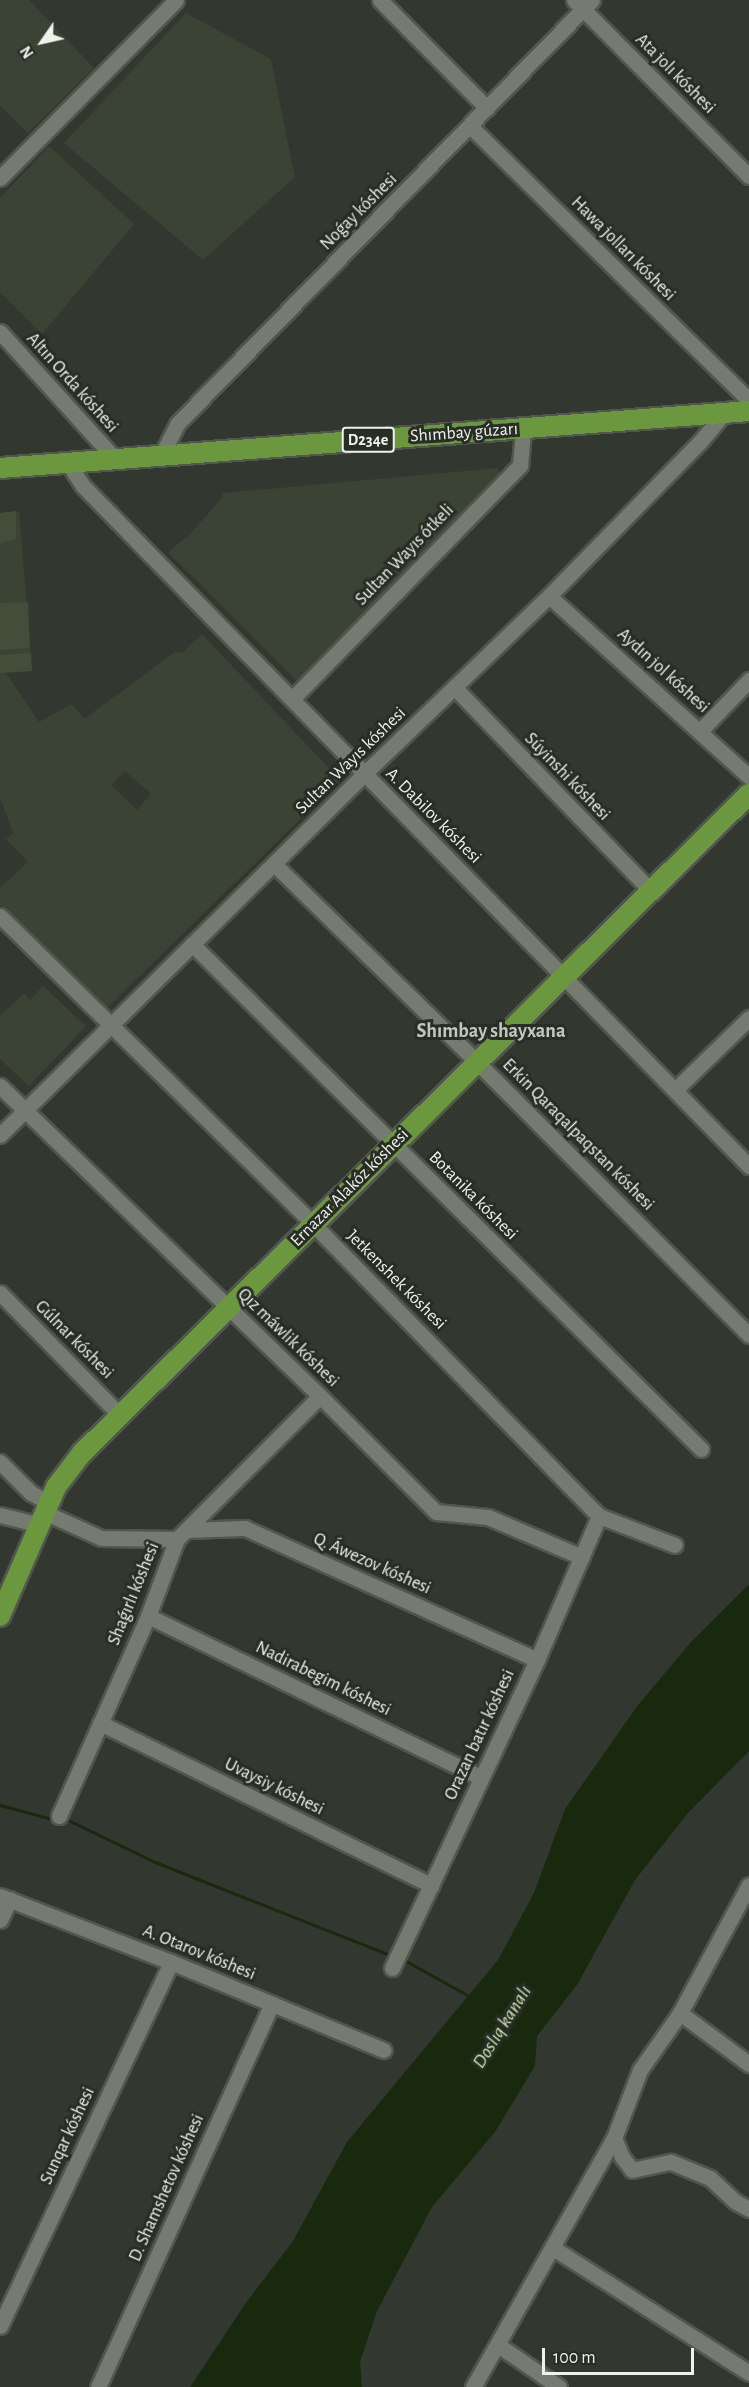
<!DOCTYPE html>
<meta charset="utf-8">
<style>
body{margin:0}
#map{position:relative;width:749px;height:2387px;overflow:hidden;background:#32382f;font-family:"Alegreya Sans",sans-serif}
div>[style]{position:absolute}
.built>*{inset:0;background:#3a4334}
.green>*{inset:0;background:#424e3a}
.water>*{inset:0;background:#19290d}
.stream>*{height:3px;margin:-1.5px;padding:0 1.5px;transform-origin:1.5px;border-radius:1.5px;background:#19290d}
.roads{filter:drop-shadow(2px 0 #51564e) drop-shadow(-2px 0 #51564e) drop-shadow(0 2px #51564e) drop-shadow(0 -2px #51564e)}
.minor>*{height:15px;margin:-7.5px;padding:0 7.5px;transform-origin:7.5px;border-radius:7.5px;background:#757b71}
.major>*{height:20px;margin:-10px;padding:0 10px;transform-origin:10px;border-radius:10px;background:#6b973f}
span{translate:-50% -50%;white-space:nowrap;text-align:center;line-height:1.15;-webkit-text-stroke:6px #282d25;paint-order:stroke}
.shield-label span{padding:2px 4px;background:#282d25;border:2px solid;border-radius:4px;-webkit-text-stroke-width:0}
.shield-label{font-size:16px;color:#eef2ec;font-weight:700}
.street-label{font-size:18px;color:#eef2ec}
.neighbourhood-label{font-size:20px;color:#c0c8bc;font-weight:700}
.water-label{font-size:20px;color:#c7e8b1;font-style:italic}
.north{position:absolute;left:12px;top:12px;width:60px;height:60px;-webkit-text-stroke:4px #282d25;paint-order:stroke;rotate:236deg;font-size:16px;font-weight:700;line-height:24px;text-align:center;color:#eef2ec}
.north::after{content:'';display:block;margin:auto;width:21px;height:27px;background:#eef2ec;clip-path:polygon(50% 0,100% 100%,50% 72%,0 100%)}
.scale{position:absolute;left:542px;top:2348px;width:152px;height:27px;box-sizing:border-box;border:3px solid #eef2ec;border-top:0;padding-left:8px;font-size:18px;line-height:21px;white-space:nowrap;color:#eef2ec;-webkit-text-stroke:4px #282d25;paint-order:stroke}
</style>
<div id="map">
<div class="built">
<i style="clip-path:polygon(0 0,29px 0,94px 68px,28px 133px,0 105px)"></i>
<i style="clip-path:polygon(186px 13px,271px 59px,295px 177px,203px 260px,64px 143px)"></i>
<i style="clip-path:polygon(49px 146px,134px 224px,42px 334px,0 292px,0 198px)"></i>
<i style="clip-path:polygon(498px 468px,501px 477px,298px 682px,168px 552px,189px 535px,222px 498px,223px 493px)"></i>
<i style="clip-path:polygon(evenodd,19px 511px,32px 671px,6px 673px,39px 722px,72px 704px,84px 719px,175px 652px,182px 653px,202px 634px,340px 780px,105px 1010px,0 905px,0 888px,28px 862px,6px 839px,13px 833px,0 797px,0 513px,19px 511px,125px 771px,151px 794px,137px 810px,111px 785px,125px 771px)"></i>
<i style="clip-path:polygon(43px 986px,86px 1026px,29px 1086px,0 1059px,0 1016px,24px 993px,30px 1000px)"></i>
</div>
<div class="green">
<i style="clip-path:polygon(16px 511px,16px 539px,0 543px,0 513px)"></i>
<i style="clip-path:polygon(28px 602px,30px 648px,0 650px,0 603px)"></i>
<i style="clip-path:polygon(31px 653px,32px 671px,0 673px,0 655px)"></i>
</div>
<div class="water">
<i style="clip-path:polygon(749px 1584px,749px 1751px,688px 1813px,635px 1880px,577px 1985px,537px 2036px,535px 2066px,495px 2132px,432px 2207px,377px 2311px,360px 2362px,362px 2387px,190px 2387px,245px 2304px,293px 2241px,347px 2142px,498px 1960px,534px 1893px,565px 1809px,638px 1705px,691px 1642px)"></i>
</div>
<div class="stream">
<i style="left:0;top:1805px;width:50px;rotate:15.2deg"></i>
<i style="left:66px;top:1819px;width:99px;rotate:25.8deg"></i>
<i style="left:155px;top:1862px;width:255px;rotate:21.6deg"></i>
<i style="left:406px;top:1961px;width:72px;rotate:29.1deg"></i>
</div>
<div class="roads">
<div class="minor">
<i style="left:380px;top:0;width:152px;rotate:45.3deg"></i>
<i style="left:574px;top:0;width:248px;rotate:45.2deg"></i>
<i style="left:470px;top:126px;width:391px;rotate:44.5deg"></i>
<i style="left:0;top:178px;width:250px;rotate:-45.3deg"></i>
<i style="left:0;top:332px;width:171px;rotate:47.8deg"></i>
<i style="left:161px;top:456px;width:37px;rotate:-63deg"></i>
<i style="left:178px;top:423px;width:592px;rotate:-45.62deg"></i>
<i style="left:68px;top:463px;width:27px;rotate:57deg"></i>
<i style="left:83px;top:486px;width:952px;rotate:45.6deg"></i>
<i style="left:549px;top:596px;width:270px;rotate:42.1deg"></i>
<i style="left:455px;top:688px;width:284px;rotate:46deg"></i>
<i style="left:292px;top:699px;width:327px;rotate:-45.7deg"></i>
<i style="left:520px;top:465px;width:37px;rotate:-85deg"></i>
<i style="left:700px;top:731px;width:71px;rotate:-46.1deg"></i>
<i style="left:274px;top:864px;width:282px;rotate:44.3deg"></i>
<i style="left:476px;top:1061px;width:387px;rotate:45.1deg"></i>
<i style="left:0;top:916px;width:439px;rotate:44.5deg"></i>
<i style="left:313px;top:1224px;width:409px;rotate:45.6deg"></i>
<i style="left:599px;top:1516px;width:81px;rotate:20.9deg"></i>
<i style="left:192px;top:944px;width:717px;rotate:44.77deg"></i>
<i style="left:0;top:1086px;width:446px;rotate:44.1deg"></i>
<i style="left:320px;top:1396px;width:164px;rotate:45deg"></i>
<i style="left:436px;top:1512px;width:52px;rotate:5.5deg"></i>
<i style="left:488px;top:1517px;width:102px;rotate:23.1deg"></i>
<i style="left:676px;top:1089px;width:102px;rotate:-44.2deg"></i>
<i style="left:0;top:1135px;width:513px;rotate:-44.76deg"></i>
<i style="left:364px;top:774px;width:257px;rotate:-43.9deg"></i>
<i style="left:549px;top:596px;width:214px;rotate:-45.6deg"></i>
<i style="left:699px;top:443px;width:40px;rotate:-50deg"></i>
<i style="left:0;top:1293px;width:171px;rotate:45.5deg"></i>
<i style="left:0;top:1462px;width:44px;rotate:45deg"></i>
<i style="left:31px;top:1493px;width:21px;rotate:28deg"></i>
<i style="left:46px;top:1513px;width:60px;rotate:24.4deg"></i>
<i style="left:101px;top:1538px;width:76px;rotate:0.8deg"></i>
<i style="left:0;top:1515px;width:42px;rotate:13.7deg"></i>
<i style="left:186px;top:1530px;width:59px;rotate:-1.9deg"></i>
<i style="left:245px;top:1528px;width:320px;rotate:24.3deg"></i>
<i style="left:148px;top:1616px;width:370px;rotate:25.9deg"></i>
<i style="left:100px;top:1723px;width:369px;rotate:26.1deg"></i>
<i style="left:59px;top:1816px;width:219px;rotate:-66deg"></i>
<i style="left:148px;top:1616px;width:82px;rotate:-69.4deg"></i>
<i style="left:177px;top:1539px;width:202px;rotate:-45deg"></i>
<i style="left:0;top:1896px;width:183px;rotate:21.1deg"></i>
<i style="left:171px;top:1962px;width:230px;rotate:22.5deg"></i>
<i style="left:0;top:1920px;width:23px;rotate:-65deg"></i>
<i style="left:392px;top:1968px;width:340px;rotate:-64.8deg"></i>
<i style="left:537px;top:1660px;width:157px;rotate:-66.7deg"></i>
<i style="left:680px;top:2013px;width:86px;rotate:36.5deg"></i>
<i style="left:614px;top:2138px;width:21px;rotate:67deg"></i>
<i style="left:622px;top:2157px;width:16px;rotate:52deg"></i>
<i style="left:632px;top:2170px;width:40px;rotate:-12deg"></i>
<i style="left:671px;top:2162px;width:42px;rotate:22.3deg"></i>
<i style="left:710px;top:2178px;width:35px;rotate:43deg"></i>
<i style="left:736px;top:2202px;width:15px;rotate:28deg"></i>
<i style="left:553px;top:2248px;width:232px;rotate:32.5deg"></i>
<i style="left:0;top:2326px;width:402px;rotate:-64.8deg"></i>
<i style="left:498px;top:2345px;width:74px;rotate:34.5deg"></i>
<i style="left:98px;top:2387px;width:421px;rotate:-65.6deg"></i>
<i style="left:473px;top:2387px;width:286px;rotate:-60.5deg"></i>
<i style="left:614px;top:2138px;width:73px;rotate:-69.1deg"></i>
<i style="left:640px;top:2070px;width:70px;rotate:-54.9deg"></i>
<i style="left:680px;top:2013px;width:145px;rotate:-61.7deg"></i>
</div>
<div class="major">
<i style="left:0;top:468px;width:751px;rotate:-4.35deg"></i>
<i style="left:0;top:1616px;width:141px;rotate:-66.5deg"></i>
<i style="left:56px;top:1487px;width:43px;rotate:-52.6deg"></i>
<i style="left:82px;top:1453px;width:938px;rotate:-44.65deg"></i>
</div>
</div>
<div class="shield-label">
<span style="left:368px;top:440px">D234e</span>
</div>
<div class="street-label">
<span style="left:675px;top:74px;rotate:45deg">Ata jolı kóshesi</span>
<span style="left:359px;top:212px;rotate:-45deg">Noǵay kóshesi</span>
<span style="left:623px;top:249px;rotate:45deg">Hawa jolları kóshesi</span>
<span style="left:72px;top:383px;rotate:48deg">Altın Orda kóshesi</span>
<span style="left:464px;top:433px;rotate:-4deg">Shımbay gúzarı</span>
<span style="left:405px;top:555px;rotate:-46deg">Sultan Wayıs ótkeli</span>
<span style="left:663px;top:671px;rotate:42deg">Aydın jol kóshesi</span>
<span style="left:351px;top:761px;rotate:-44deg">Sultan Wayıs kóshesi</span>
<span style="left:567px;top:777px;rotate:46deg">Súyinshi kóshesi</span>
<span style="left:433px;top:816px;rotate:45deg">A. Dabilov kóshesi</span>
<span style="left:578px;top:1135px;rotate:45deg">Erkin Qaraqalpaqstan kóshesi</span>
<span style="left:350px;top:1188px;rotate:-45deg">Ernazar Alakóz kóshesi</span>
<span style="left:473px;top:1196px;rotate:45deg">Botanika kóshesi</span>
<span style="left:396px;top:1280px;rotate:45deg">Jetkenshek kóshesi</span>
<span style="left:288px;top:1338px;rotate:44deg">Qız máwlik kóshesi</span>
<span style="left:74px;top:1340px;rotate:45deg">Gúlnar kóshesi</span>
<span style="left:372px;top:1564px;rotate:24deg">Q. Áwezov kóshesi</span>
<span style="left:134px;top:1594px;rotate:-68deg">Shaǵırlı kóshesi</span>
<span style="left:323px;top:1679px;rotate:26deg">Nadirabegim kóshesi</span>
<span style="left:480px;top:1735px;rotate:-65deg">Orazan batır kóshesi</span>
<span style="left:274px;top:1787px;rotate:26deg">Uvaysiy kóshesi</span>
<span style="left:199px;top:1953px;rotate:22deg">A. Otarov kóshesi</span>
<span style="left:68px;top:2136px;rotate:-65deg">Sunqar kóshesi</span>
<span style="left:167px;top:2188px;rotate:-66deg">D. Shamshetov kóshesi</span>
</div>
<div class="neighbourhood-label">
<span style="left:491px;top:1031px">Shımbay shayxana</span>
</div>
<div class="water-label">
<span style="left:502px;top:2027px;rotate:-58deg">Doslıq kanalı</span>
</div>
<div class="north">N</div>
<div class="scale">100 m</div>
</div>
